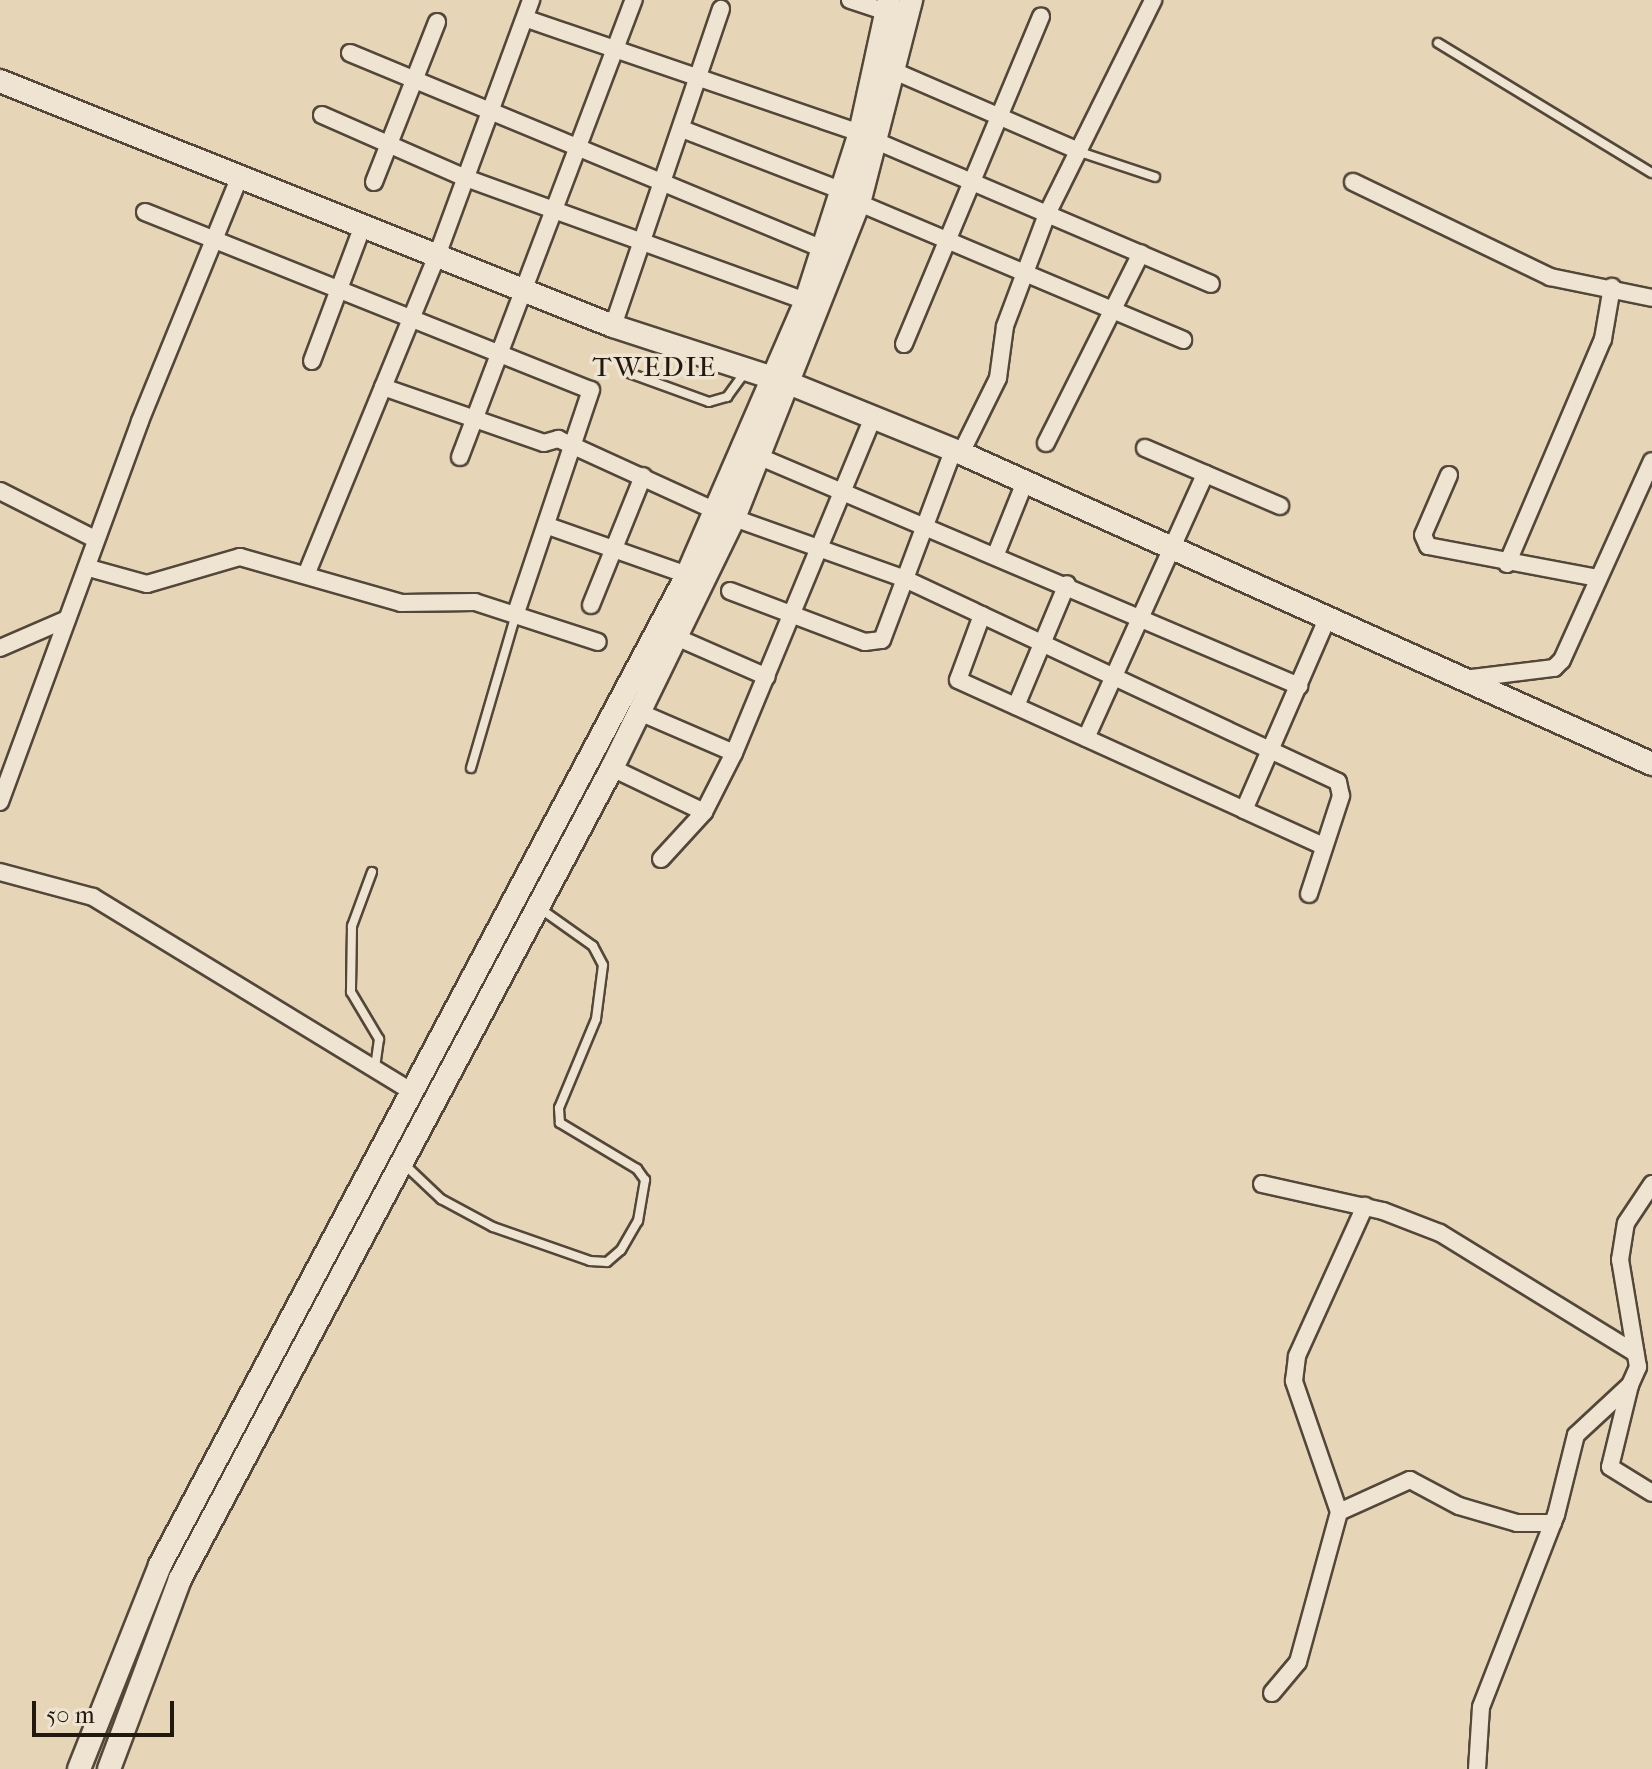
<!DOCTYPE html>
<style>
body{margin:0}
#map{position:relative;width:1652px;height:1769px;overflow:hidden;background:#e7d5b8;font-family:"IM FELL French Canon",serif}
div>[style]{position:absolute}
.roads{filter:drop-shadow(2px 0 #524739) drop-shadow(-2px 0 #524739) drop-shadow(0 2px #524739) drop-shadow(0 -2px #524739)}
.lane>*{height:8px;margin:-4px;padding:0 4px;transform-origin:4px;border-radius:4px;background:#efe4d1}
.street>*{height:16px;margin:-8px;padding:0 8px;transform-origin:8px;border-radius:8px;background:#efe4d1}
.secondary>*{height:22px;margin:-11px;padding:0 11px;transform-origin:11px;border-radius:11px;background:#efe4d1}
span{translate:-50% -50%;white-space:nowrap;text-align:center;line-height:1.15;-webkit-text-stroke:7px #efe4d1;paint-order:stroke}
.quarter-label{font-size:28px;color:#21180f;letter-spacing:2px}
.scale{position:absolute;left:32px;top:1701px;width:142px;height:36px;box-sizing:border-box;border:4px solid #21180f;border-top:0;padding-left:10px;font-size:24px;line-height:28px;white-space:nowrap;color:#21180f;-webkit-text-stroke:6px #efe4d1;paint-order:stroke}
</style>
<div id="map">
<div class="roads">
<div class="lane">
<i style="left:1438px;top:43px;width:250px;rotate:31.3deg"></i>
<i style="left:1080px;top:152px;width:79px;rotate:18.4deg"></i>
<i style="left:629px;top:373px;width:85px;rotate:19.9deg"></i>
<i style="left:709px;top:402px;width:19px;rotate:-16deg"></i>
<i style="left:727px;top:397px;width:32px;rotate:-54deg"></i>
<i style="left:471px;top:768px;width:160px;rotate:-73.7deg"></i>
<i style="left:372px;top:872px;width:58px;rotate:110.3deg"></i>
<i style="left:352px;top:926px;width:66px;rotate:90.9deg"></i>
<i style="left:351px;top:992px;width:55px;rotate:59.2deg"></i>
<i style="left:379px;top:1039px;width:27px;rotate:98deg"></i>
<i style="left:405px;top:1165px;width:50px;rotate:43.4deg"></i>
<i style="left:441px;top:1199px;width:59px;rotate:28.3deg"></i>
<i style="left:493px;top:1227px;width:103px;rotate:19.3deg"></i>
<i style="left:590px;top:1261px;width:17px;rotate:3deg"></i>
<i style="left:607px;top:1262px;width:18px;rotate:-41deg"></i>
<i style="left:621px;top:1250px;width:34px;rotate:-60deg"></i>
<i style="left:638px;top:1221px;width:42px;rotate:-80.3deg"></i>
<i style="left:645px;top:1180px;width:14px;rotate:-126deg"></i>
<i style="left:637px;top:1169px;width:90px;rotate:-149.1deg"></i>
<i style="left:560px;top:1123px;width:15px;rotate:-94deg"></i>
<i style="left:559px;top:1108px;width:96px;rotate:-67.4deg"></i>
<i style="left:596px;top:1019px;width:54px;rotate:-82.6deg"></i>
<i style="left:603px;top:965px;width:21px;rotate:-118deg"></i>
<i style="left:593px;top:946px;width:64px;rotate:-144.6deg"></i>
</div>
<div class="street">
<i style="left:850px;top:0;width:39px;rotate:18deg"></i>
<i style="left:527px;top:19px;width:352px;rotate:18.9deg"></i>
<i style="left:350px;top:53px;width:512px;rotate:22.51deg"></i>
<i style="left:894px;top:71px;width:202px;rotate:23.4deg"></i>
<i style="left:322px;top:115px;width:154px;rotate:23.7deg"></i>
<i style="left:463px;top:177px;width:365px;rotate:19.9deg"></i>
<i style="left:682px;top:129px;width:173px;rotate:21.1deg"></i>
<i style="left:876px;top:141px;width:364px;rotate:23.1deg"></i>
<i style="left:374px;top:182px;width:172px;rotate:-68.5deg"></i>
<i style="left:1353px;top:182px;width:219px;rotate:25.7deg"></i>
<i style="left:1550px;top:277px;width:104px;rotate:11.6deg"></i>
<i style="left:859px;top:203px;width:352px;rotate:22.9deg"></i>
<i style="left:145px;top:212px;width:480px;rotate:21.8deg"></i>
<i style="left:591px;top:390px;width:235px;rotate:108.6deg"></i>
<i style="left:613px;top:326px;width:335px;rotate:-71.2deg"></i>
<i style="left:904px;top:344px;width:355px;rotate:-67.3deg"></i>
<i style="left:312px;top:361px;width:145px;rotate:-69.4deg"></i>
<i style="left:383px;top:387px;width:170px;rotate:19.2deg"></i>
<i style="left:544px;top:443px;width:15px;rotate:-16deg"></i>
<i style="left:558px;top:439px;width:174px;rotate:24.5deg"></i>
<i style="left:1046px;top:443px;width:212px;rotate:-63.4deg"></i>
<i style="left:1145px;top:448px;width:147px;rotate:23.2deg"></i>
<i style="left:961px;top:453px;width:84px;rotate:-63.7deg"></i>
<i style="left:998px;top:378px;width:52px;rotate:-82.3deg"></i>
<i style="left:1005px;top:326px;width:120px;rotate:-69.4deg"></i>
<i style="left:1047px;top:214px;width:239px;rotate:-63.6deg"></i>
<i style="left:460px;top:457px;width:489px;rotate:-69.2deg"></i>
<i style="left:760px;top:457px;width:586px;rotate:23.02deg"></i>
<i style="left:1449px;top:475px;width:65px;rotate:113.4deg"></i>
<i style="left:1423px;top:535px;width:12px;rotate:66deg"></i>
<i style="left:1428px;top:546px;width:172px;rotate:10.7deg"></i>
<i style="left:0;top:491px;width:106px;rotate:26.8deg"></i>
<i style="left:734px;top:518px;width:182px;rotate:19.6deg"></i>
<i style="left:905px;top:579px;width:478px;rotate:25.1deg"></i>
<i style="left:1338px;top:782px;width:14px;rotate:78deg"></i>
<i style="left:1341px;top:796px;width:103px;rotate:108.1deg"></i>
<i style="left:548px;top:526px;width:147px;rotate:19.4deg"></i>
<i style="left:996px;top:554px;width:78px;rotate:-68.1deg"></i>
<i style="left:1507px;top:564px;width:245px;rotate:-66.9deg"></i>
<i style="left:1603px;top:339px;width:53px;rotate:-80.2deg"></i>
<i style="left:89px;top:568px;width:60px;rotate:15.4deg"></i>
<i style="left:147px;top:584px;width:97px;rotate:-16.2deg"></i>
<i style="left:240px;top:557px;width:167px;rotate:15.9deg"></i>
<i style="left:401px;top:603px;width:74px;rotate:-0.8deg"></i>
<i style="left:475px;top:602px;width:129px;rotate:18deg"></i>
<i style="left:306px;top:575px;width:348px;rotate:-67.7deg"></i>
<i style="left:438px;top:253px;width:270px;rotate:-69.8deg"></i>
<i style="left:730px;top:591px;width:144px;rotate:20.7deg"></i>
<i style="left:865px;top:642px;width:17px;rotate:-7deg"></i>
<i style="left:882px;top:640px;width:202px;rotate:-69.4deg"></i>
<i style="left:591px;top:605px;width:139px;rotate:-68deg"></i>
<i style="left:982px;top:615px;width:69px;rotate:110.3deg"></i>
<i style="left:958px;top:680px;width:314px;rotate:24.4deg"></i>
<i style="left:1244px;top:810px;width:210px;rotate:-66.5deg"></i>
<i style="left:676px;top:637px;width:99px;rotate:23.7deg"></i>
<i style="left:0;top:648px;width:73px;rotate:-23.4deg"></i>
<i style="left:1472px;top:678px;width:83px;rotate:-7deg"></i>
<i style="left:1554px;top:668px;width:11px;rotate:-45deg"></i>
<i style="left:1562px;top:660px;width:218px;rotate:-65.7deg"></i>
<i style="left:1016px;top:706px;width:132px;rotate:-67.3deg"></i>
<i style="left:639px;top:712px;width:103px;rotate:23.3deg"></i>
<i style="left:1086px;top:738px;width:290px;rotate:-65.7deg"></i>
<i style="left:612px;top:768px;width:102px;rotate:25.6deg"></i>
<i style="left:0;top:802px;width:406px;rotate:-69.8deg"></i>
<i style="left:140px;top:421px;width:262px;rotate:-67.8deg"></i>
<i style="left:1244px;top:810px;width:85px;rotate:24.4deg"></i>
<i style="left:661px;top:859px;width:64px;rotate:-47.5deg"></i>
<i style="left:704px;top:812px;width:66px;rotate:-63deg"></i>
<i style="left:734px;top:753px;width:364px;rotate:-67.5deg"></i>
<i style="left:0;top:872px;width:96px;rotate:15deg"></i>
<i style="left:93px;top:897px;width:369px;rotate:31.4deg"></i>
<i style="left:1262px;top:1184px;width:124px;rotate:12.6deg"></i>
<i style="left:1383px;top:1211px;width:61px;rotate:21.1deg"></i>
<i style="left:1440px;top:1233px;width:229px;rotate:31.6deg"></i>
<i style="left:1630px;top:1385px;width:84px;rotate:103.7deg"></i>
<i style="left:1610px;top:1467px;width:49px;rotate:31.8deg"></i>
<i style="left:1339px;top:1512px;width:78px;rotate:-24.3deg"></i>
<i style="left:1410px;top:1480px;width:55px;rotate:28deg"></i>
<i style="left:1459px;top:1506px;width:60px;rotate:16.3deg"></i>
<i style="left:1517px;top:1523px;width:36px"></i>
<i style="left:1272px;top:1693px;width:40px;rotate:-50deg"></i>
<i style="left:1298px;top:1662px;width:156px;rotate:-74.7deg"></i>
<i style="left:1339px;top:1512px;width:139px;rotate:-109deg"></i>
<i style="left:1294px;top:1381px;width:25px;rotate:-83deg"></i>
<i style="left:1297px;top:1356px;width:165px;rotate:-65.6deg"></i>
<i style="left:1477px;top:1769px;width:62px;rotate:-86.3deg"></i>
<i style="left:1481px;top:1707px;width:206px;rotate:-68.7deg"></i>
<i style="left:1556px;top:1515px;width:82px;rotate:-76deg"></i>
<i style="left:1576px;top:1435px;width:74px;rotate:-42.8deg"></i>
<i style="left:1630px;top:1385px;width:20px;rotate:-66deg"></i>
<i style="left:1638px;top:1367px;width:109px;rotate:-99.5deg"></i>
<i style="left:1620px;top:1260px;width:37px;rotate:-81deg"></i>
<i style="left:1626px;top:1223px;width:47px;rotate:-56.3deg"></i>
</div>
<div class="secondary">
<i style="left:0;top:81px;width:660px;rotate:21.79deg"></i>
<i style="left:613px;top:326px;width:187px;rotate:18deg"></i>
<i style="left:791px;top:384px;width:183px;rotate:22.1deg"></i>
<i style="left:961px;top:453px;width:758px;rotate:24.23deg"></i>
<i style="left:79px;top:1769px;width:219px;rotate:-68.3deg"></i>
<i style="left:160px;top:1565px;width:1122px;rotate:-61.97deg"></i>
<i style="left:687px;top:575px;width:299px;rotate:-66.5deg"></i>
<i style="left:806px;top:301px;width:176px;rotate:-72.2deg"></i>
<i style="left:860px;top:133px;width:136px;rotate:-77.7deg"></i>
<i style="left:109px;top:1769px;width:203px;rotate:-69.5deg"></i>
<i style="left:180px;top:1579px;width:919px;rotate:-61.96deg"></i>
<i style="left:612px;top:768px;width:278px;rotate:-64deg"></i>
<i style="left:734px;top:518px;width:339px;rotate:-68.4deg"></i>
<i style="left:859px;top:203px;width:210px;rotate:-75.6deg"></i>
</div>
</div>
<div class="quarter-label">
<span style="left:655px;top:367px">TWEDIE</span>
</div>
<div class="scale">50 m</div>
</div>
